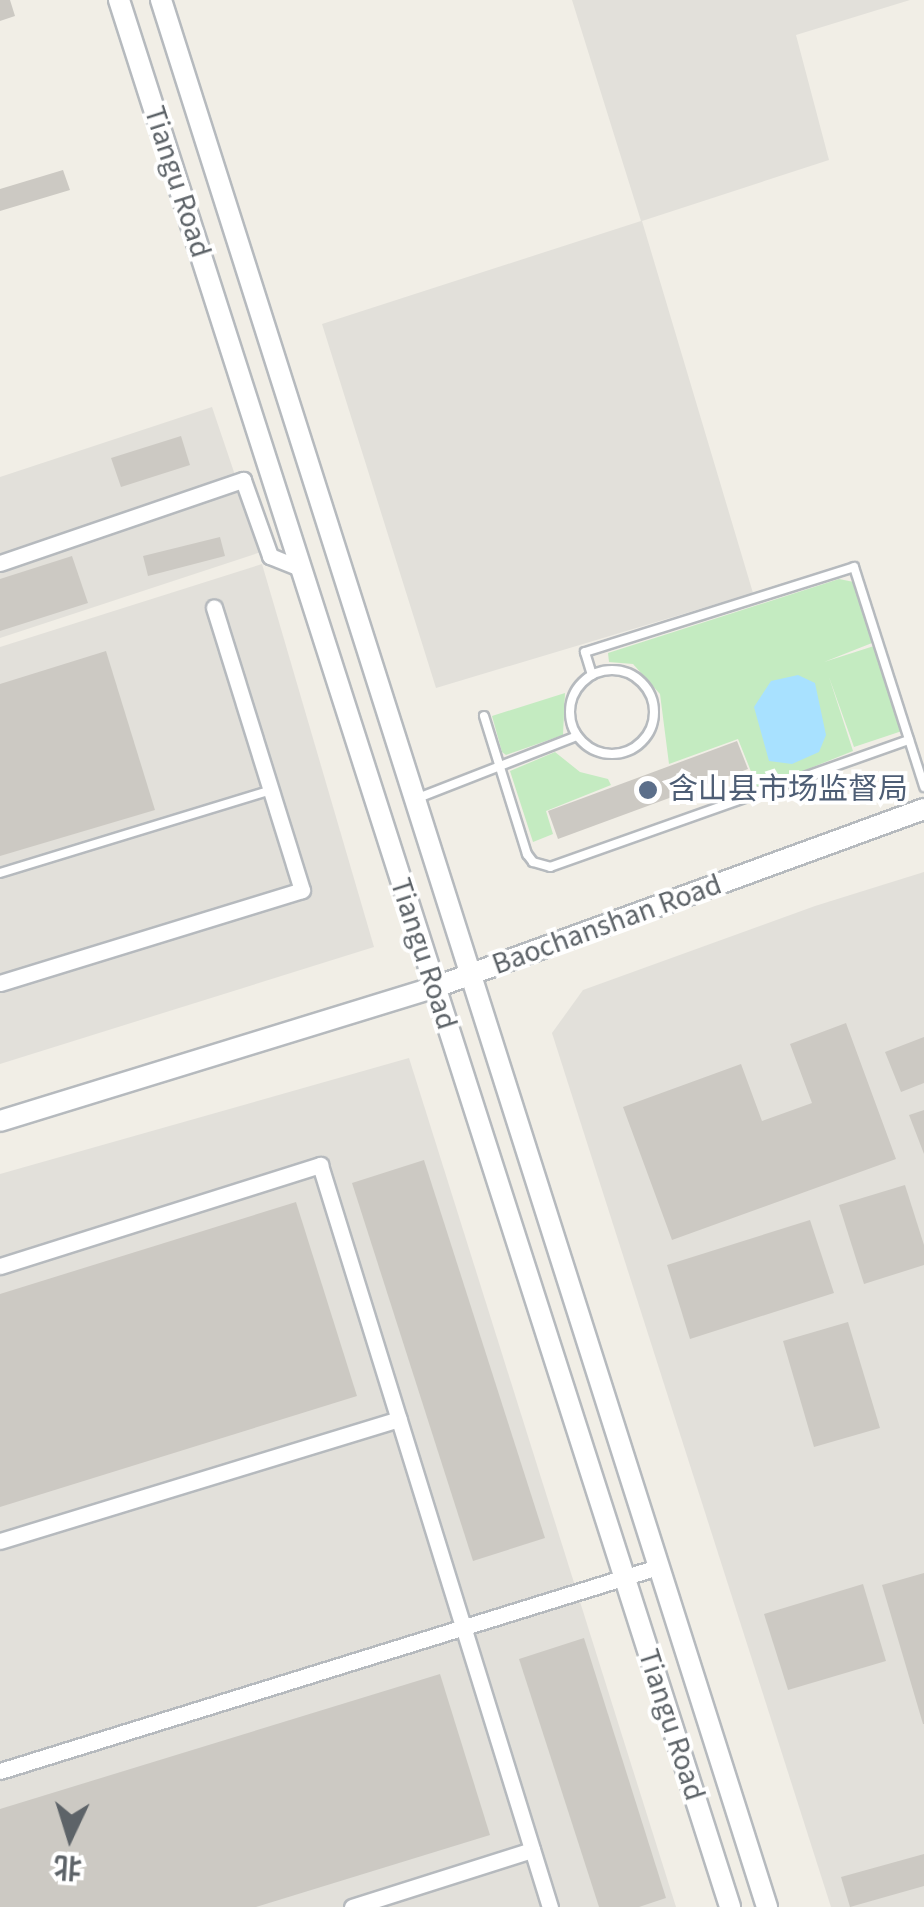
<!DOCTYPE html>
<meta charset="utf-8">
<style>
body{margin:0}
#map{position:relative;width:924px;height:1907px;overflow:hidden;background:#f1eee6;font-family:"Source Sans 3","Noto Sans SC",sans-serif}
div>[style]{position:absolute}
.industrial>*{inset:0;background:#e2e0da}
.green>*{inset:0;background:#c4ebc1}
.water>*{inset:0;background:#a8e1ff}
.building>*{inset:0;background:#ccc9c3}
.roads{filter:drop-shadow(2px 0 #b6babe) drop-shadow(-2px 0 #b6babe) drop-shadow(0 2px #b6babe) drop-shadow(0 -2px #b6babe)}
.lane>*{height:8px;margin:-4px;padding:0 4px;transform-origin:4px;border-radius:4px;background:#fff}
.lane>.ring{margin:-4px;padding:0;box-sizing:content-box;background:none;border:8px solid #fff;border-radius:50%}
.street>*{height:15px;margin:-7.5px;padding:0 7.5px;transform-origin:7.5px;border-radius:7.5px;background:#fff}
.secondary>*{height:20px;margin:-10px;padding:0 10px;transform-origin:10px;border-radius:10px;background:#fff}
.dots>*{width:28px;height:28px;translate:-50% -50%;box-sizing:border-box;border:5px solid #fff;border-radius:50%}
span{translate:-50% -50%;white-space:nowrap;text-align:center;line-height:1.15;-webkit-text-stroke:8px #fff;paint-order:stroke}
.street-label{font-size:30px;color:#5d6368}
.service-label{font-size:30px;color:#4e5e75}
.left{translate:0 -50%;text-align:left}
.north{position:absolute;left:20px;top:1787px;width:100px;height:100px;-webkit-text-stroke:8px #fff;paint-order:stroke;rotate:184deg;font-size:28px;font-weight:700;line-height:40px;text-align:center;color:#5d6368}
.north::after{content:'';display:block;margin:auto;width:35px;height:45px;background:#5d6368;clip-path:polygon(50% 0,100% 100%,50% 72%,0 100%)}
</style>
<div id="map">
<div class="industrial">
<i style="clip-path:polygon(572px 0,910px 0,796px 35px,829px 160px,642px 221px,753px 593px,436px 688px,322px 324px,641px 221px)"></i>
<i style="clip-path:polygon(212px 407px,261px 552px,0 638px,0 477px)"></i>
<i style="clip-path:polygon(262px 564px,374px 947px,0 1064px,0 647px)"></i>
<i style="clip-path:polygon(924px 872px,924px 1907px,831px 1907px,552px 1033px,583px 990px,815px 906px)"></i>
<i style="clip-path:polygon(409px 1058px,676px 1907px,0 1907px,0 1174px)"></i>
</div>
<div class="green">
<i style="clip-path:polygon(839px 579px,854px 582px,872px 643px,824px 662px,874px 646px,902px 731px,854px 747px,829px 677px,853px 751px,758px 789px,738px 739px,669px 764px,660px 694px,633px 664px,609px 662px,608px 653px)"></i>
<i style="clip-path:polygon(565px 693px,563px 735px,506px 755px,502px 752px,492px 716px)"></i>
<i style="clip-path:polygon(555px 752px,580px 772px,608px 779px,611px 785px,546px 811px,553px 834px,533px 842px,510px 771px)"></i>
</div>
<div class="water">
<i style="clip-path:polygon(798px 675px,815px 683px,826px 735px,819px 752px,792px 764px,769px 761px,754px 707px,771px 681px)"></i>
</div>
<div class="building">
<i style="clip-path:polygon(0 0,10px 0,15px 16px,0 21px)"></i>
<i style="clip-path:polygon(63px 170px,70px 190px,0 211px,0 189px)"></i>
<i style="clip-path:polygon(181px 436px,190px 465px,121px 487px,111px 458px)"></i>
<i style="clip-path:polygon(220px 537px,225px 556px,148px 576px,143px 556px)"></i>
<i style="clip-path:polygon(72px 556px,88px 603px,0 631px,0 579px)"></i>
<i style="clip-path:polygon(106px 651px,155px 810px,0 856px,0 684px)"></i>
<i style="clip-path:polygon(737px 741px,748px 769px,558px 839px,548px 811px)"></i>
<i style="clip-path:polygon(846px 1023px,896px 1159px,672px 1240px,623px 1107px,741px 1064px,762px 1121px,812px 1103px,790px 1044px)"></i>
<i style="clip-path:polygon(924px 1037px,924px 1083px,901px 1092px,885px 1052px)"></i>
<i style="clip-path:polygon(924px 1110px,924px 1154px,909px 1115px)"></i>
<i style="clip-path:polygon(424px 1160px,545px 1538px,473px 1561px,352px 1183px)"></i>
<i style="clip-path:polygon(905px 1185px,924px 1245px,924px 1265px,864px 1284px,839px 1205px)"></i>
<i style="clip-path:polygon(296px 1202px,357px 1396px,0 1507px,0 1294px)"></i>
<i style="clip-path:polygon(810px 1220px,834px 1293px,690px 1339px,667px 1265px)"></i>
<i style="clip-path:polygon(848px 1322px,880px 1428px,814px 1447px,783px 1341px)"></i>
<i style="clip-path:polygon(924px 1573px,924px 1724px,923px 1724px,882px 1585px)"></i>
<i style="clip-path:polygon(863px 1584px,886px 1661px,788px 1690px,764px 1614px)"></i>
<i style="clip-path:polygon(584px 1638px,666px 1898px,639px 1907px,599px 1907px,519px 1659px)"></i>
<i style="clip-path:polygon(440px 1674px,490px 1835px,256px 1907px,0 1907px,0 1809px)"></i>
<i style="clip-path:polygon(924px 1854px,924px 1886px,850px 1907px,841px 1877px)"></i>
</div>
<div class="roads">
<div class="lane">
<i class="ring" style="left:570px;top:670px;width:76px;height:76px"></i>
<i style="left:592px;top:675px;width:24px;rotate:-107deg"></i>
<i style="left:585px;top:652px;width:282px;rotate:-17.5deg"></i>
<i style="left:854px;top:567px;width:231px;rotate:72.3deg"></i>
<i style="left:484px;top:716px;width:145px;rotate:72.7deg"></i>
<i style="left:527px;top:854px;width:10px;rotate:53deg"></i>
<i style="left:533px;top:862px;width:18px;rotate:16deg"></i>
<i style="left:550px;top:867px;width:381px;rotate:-19.5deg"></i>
<i style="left:418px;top:798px;width:171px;rotate:-21.3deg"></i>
<i style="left:0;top:873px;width:283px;rotate:-17deg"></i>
</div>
<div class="street">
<i style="left:0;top:563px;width:257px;rotate:-18.9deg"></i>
<i style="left:243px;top:480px;width:81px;rotate:70.4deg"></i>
<i style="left:270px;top:556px;width:35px;rotate:22deg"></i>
<i style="left:0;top:983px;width:316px;rotate:-17.1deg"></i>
<i style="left:302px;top:890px;width:296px;rotate:-107.3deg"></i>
<i style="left:0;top:1266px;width:336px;rotate:-17.5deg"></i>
<i style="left:320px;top:1165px;width:777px;rotate:72.78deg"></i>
<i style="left:0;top:1541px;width:417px;rotate:-17deg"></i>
<i style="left:0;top:1771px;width:689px;rotate:-17.23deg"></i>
<i style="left:352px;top:1907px;width:189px;rotate:-17.6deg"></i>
</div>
<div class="secondary">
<i style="left:119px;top:0;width:2002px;rotate:72.23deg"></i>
<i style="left:161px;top:0;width:2001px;rotate:72.37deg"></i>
<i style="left:0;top:1121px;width:453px;rotate:-17.1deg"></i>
<i style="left:433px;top:988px;width:523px;rotate:-20.03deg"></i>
</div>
</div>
<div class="dots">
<i style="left:648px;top:790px;background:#5c6f8a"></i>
</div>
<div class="street-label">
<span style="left:177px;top:182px;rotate:72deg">Tiangu Road</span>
<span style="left:607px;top:925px;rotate:-20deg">Baochanshan Road</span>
<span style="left:423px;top:954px;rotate:72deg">Tiangu Road</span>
<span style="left:671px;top:1725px;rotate:72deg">Tiangu Road</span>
</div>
<div class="service-label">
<span class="left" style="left:668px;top:790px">含山县市场监督局</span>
</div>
<div class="north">北</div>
</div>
